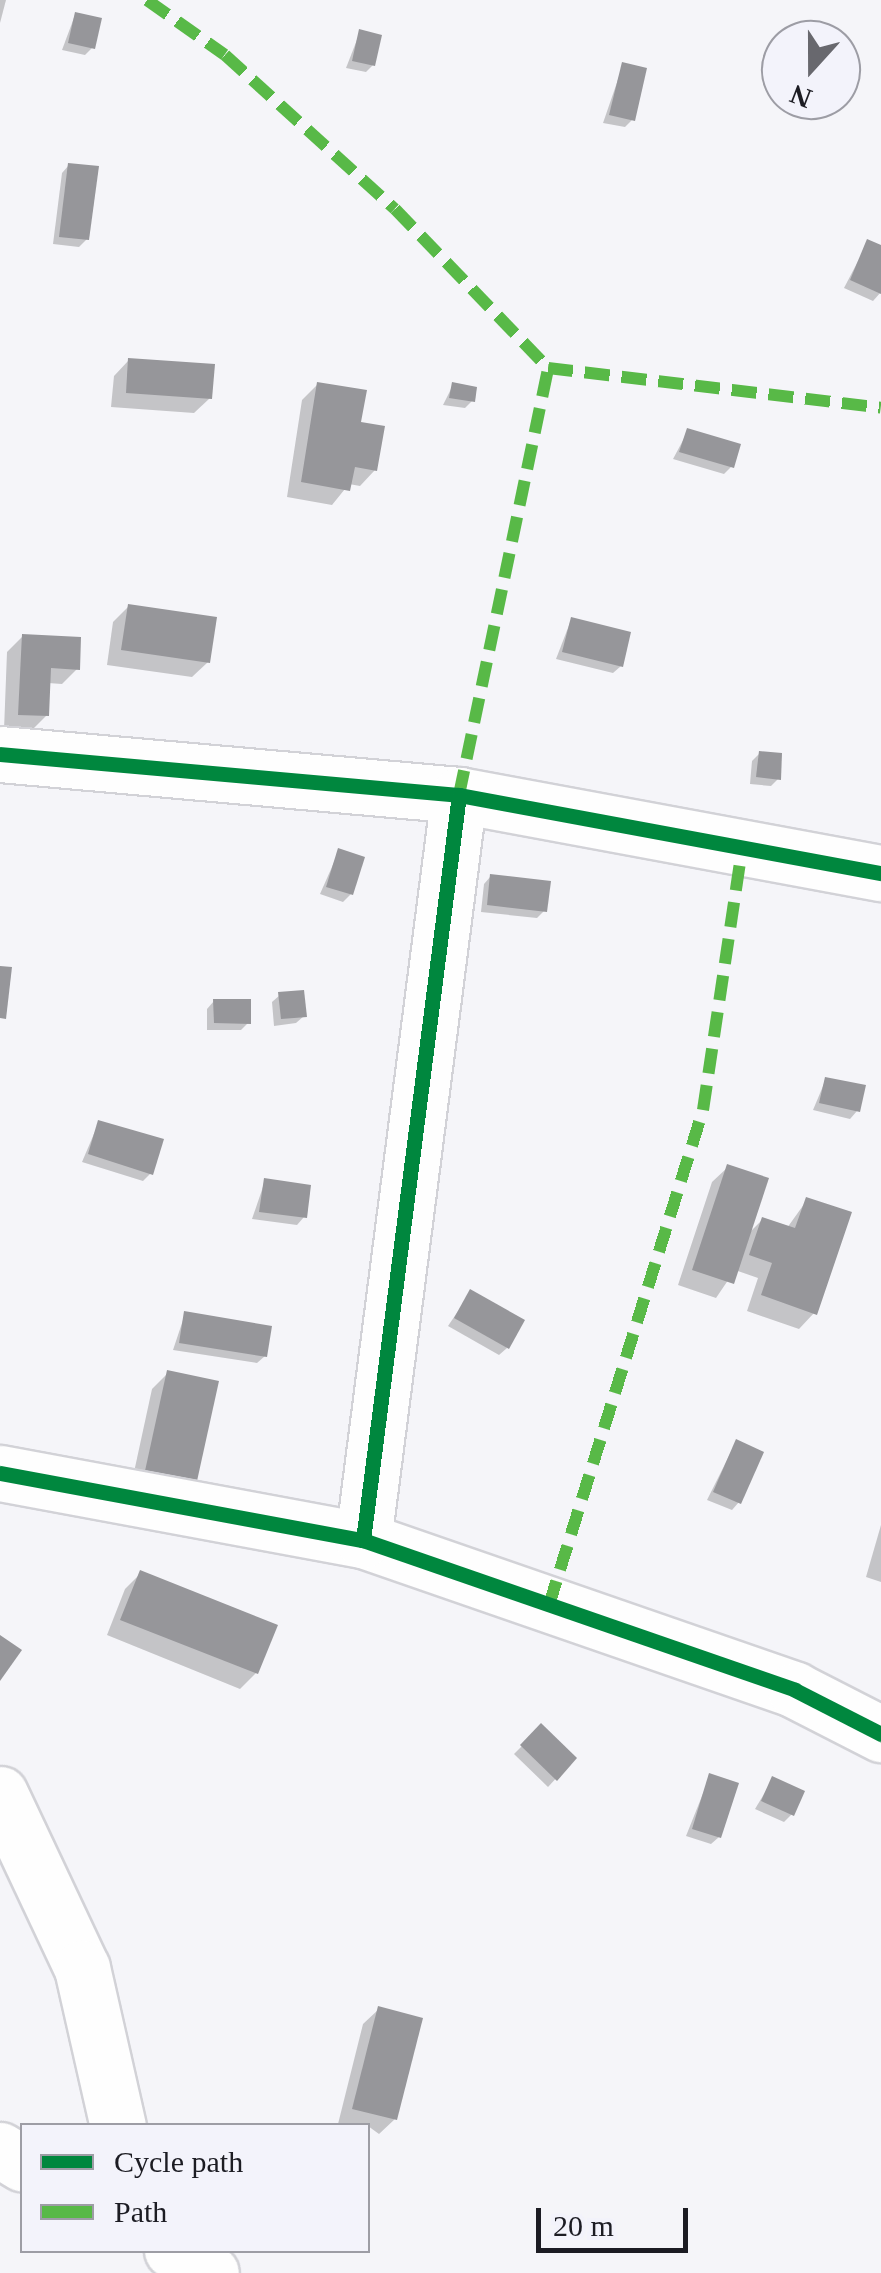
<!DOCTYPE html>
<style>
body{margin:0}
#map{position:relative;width:881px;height:2273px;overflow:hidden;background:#f5f5f9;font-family:Georgia,serif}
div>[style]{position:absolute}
.shadow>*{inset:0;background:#0003}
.building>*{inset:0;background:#96969a}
.roads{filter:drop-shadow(2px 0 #d2d2d7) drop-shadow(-2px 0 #d2d2d7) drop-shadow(0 2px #d2d2d7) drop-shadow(0 -2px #d2d2d7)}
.minor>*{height:55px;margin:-27.5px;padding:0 27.5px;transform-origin:27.5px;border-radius:27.5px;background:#fefefe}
.quiet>*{height:12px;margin-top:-6px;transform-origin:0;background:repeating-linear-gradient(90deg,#58b947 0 25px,transparent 0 37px)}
.cycleway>*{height:15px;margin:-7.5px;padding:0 7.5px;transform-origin:7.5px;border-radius:7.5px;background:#00873e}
span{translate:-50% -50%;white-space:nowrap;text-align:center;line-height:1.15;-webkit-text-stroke:10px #f3f3fb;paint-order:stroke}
.legend{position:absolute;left:20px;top:2123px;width:350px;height:130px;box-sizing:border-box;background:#f3f3fb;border:2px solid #9d9da5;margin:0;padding:12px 18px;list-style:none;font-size:30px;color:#1c1c23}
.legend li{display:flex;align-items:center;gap:20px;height:50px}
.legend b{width:50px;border:2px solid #9d9da5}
.north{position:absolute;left:761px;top:20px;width:100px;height:100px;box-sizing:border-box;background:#f3f3fb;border:2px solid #9d9da5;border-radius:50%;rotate:201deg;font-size:28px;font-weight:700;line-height:40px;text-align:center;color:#1c1c23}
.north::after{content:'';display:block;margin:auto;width:35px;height:45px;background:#68686e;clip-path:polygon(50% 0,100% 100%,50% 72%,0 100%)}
.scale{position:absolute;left:536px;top:2208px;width:152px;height:45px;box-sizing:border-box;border:5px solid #1c1c23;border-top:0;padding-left:12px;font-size:30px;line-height:35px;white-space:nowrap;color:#1c1c23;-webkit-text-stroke:8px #f3f3fb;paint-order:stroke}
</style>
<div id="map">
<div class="shadow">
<i style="clip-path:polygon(0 0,6px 0,0 23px)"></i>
<i style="clip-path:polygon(75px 15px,92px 48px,85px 55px,62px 50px)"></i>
<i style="clip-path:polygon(360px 32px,373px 65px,366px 72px,346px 68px)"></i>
<i style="clip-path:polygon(623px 65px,633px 119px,625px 127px,603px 123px)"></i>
<i style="clip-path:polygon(69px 165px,87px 239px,79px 247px,53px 244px,62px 173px)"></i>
<i style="clip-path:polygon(868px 242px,881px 247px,881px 292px,873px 301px,844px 288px)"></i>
<i style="clip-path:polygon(129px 360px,210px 398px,194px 413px,111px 407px,114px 376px)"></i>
<i style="clip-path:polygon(318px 384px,359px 424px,375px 470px,360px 486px,349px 484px,332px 505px,287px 497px,302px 400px)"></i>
<i style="clip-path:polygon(453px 385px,472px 401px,465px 408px,443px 405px)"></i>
<i style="clip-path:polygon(688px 431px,732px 466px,724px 474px,673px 459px)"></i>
<i style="clip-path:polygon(129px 606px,208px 662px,192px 677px,107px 665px,113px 622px)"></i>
<i style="clip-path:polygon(571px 620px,621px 666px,613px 673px,556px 659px)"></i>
<i style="clip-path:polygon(23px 636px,78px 668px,62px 684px,48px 683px,47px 715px,31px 731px,4px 730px,7px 652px)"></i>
<i style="clip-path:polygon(760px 753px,778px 779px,771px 786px,750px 784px,752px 761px)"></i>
<i style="clip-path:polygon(339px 851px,351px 894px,343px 902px,320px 894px)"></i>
<i style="clip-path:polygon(491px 876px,545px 910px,537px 918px,481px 912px,484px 884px)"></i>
<i style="clip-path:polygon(280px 995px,304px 1016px,296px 1023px,274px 1026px,272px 1002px)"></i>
<i style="clip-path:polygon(214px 1001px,248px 1023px,241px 1030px,207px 1030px,207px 1009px)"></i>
<i style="clip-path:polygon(826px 1079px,857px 1111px,850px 1119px,813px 1110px)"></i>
<i style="clip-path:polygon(99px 1122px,151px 1173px,143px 1181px,82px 1162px)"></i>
<i style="clip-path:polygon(728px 1167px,747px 1235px,762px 1220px,787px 1228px,807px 1200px,814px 1313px,799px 1329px,747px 1311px,758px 1278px,735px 1270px,716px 1298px,678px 1285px,712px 1182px)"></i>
<i style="clip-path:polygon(265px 1181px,304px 1217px,297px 1225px,252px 1219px)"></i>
<i style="clip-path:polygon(471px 1292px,507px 1348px,499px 1355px,448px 1326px)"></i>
<i style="clip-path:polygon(185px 1314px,265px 1356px,257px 1363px,173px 1350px)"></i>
<i style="clip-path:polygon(168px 1373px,195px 1480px,179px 1496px,131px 1486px,152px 1389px)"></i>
<i style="clip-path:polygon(736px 1442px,739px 1502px,732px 1510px,707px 1500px)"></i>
<i style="clip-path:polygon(881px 1525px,881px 1582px,866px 1577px)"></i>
<i style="clip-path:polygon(141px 1573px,256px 1673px,240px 1689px,107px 1635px,125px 1589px)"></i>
<i style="clip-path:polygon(541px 1727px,574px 1759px,548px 1787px,514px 1754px)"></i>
<i style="clip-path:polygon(710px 1776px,719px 1837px,711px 1844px,686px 1836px)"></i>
<i style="clip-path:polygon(773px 1779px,792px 1814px,784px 1822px,755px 1809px)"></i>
<i style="clip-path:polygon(379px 2009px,395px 2119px,379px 2134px,368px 2126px,338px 2124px,363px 2024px)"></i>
</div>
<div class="building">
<i style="clip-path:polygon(75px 12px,102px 18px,95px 49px,68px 43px)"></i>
<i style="clip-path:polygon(359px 29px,382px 35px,375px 66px,352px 61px)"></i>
<i style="clip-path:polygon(622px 62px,647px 68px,635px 121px,609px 115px)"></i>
<i style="clip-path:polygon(68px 163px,99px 166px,89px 240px,59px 237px)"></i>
<i style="clip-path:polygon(867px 239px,881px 245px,881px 294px,850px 280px)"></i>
<i style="clip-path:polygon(128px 358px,215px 364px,212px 399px,126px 393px)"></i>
<i style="clip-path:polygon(317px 382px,367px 390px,361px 422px,385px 426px,377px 471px,355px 467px,350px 491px,301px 482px)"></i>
<i style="clip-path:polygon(452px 382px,477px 387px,475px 402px,449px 398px)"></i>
<i style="clip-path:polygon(687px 428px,741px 444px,734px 468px,679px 452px)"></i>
<i style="clip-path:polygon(128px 604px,217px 617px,210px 663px,121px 650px)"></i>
<i style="clip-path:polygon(571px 617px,631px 632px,623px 667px,562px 652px)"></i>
<i style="clip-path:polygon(22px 634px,81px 637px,80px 670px,51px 668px,49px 716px,18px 715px)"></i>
<i style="clip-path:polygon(759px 751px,782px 753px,781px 780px,756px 777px)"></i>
<i style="clip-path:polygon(338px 848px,365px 857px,353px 895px,326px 887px)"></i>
<i style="clip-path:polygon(490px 874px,551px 881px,547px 912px,487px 905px)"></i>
<i style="clip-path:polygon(0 966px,12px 967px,6px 1019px,0 1018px)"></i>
<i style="clip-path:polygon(304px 990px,307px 1017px,281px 1019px,278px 992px)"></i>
<i style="clip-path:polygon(213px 999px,251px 999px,251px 1024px,214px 1023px)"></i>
<i style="clip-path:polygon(825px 1077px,866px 1085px,860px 1112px,819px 1103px)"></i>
<i style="clip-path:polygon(98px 1120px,164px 1139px,153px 1175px,88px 1154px)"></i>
<i style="clip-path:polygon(727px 1164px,769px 1178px,734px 1284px,692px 1270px)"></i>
<i style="clip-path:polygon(264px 1178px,311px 1185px,307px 1218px,259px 1212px)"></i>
<i style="clip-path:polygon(806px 1197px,852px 1212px,817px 1315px,761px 1295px,772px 1263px,749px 1255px,762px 1217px,795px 1228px)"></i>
<i style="clip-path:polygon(470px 1289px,525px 1320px,509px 1349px,454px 1318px)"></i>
<i style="clip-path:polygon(184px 1311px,272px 1326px,267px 1357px,179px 1343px)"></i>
<i style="clip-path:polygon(167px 1370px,219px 1381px,197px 1481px,145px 1471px)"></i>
<i style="clip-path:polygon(736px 1439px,764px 1452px,741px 1504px,713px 1492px)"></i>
<i style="clip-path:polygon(140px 1570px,278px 1625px,258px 1674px,120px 1620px)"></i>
<i style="clip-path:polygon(0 1635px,22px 1650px,0 1681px)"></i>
<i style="clip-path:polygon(541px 1723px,577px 1758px,557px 1781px,520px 1745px)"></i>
<i style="clip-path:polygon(709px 1773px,739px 1783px,721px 1838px,692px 1829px)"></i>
<i style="clip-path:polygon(772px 1776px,805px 1791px,794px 1816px,761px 1801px)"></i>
<i style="clip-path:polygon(378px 2006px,423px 2018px,397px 2120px,352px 2109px)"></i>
</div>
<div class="roads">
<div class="minor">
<i style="left:0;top:754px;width:461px;rotate:5.1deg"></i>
<i style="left:459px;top:795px;width:429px;rotate:10.5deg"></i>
<i style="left:0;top:1473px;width:369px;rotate:10.5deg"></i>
<i style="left:363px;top:1540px;width:457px;rotate:19.1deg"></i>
<i style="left:795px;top:1690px;width:97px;rotate:27.1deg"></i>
<i style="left:363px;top:1540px;width:751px;rotate:-82.66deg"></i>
<i style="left:0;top:1794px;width:192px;rotate:64.8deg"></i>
<i style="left:82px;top:1968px;width:162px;rotate:77.2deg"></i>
<i style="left:0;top:2150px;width:26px;rotate:31deg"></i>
<i style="left:172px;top:2250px;width:45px;rotate:30.5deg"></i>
</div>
</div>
<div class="quiet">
<i style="left:147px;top:0;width:95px;rotate:35.2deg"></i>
<i style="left:225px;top:55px;width:229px;rotate:42.2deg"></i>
<i style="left:395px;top:209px;width:221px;rotate:46.1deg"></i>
<i style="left:548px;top:368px;width:335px;rotate:6.8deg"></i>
<i style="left:459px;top:795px;width:436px;rotate:-78.2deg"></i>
<i style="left:549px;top:1605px;width:518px;rotate:-72.72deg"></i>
<i style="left:703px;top:1110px;width:270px;rotate:-81.5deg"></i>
</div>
<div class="cycleway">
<i style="left:0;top:754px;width:461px;rotate:5.1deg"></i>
<i style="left:459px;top:795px;width:429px;rotate:10.5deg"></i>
<i style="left:0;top:1473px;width:369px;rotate:10.5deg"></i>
<i style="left:363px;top:1540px;width:457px;rotate:19.1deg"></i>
<i style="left:795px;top:1690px;width:97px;rotate:27.1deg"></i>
<i style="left:363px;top:1540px;width:751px;rotate:-82.66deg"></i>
</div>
<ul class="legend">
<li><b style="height:12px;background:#00873e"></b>Cycle path</li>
<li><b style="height:12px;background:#58b947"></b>Path</li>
</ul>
<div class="north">N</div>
<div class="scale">20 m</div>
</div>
